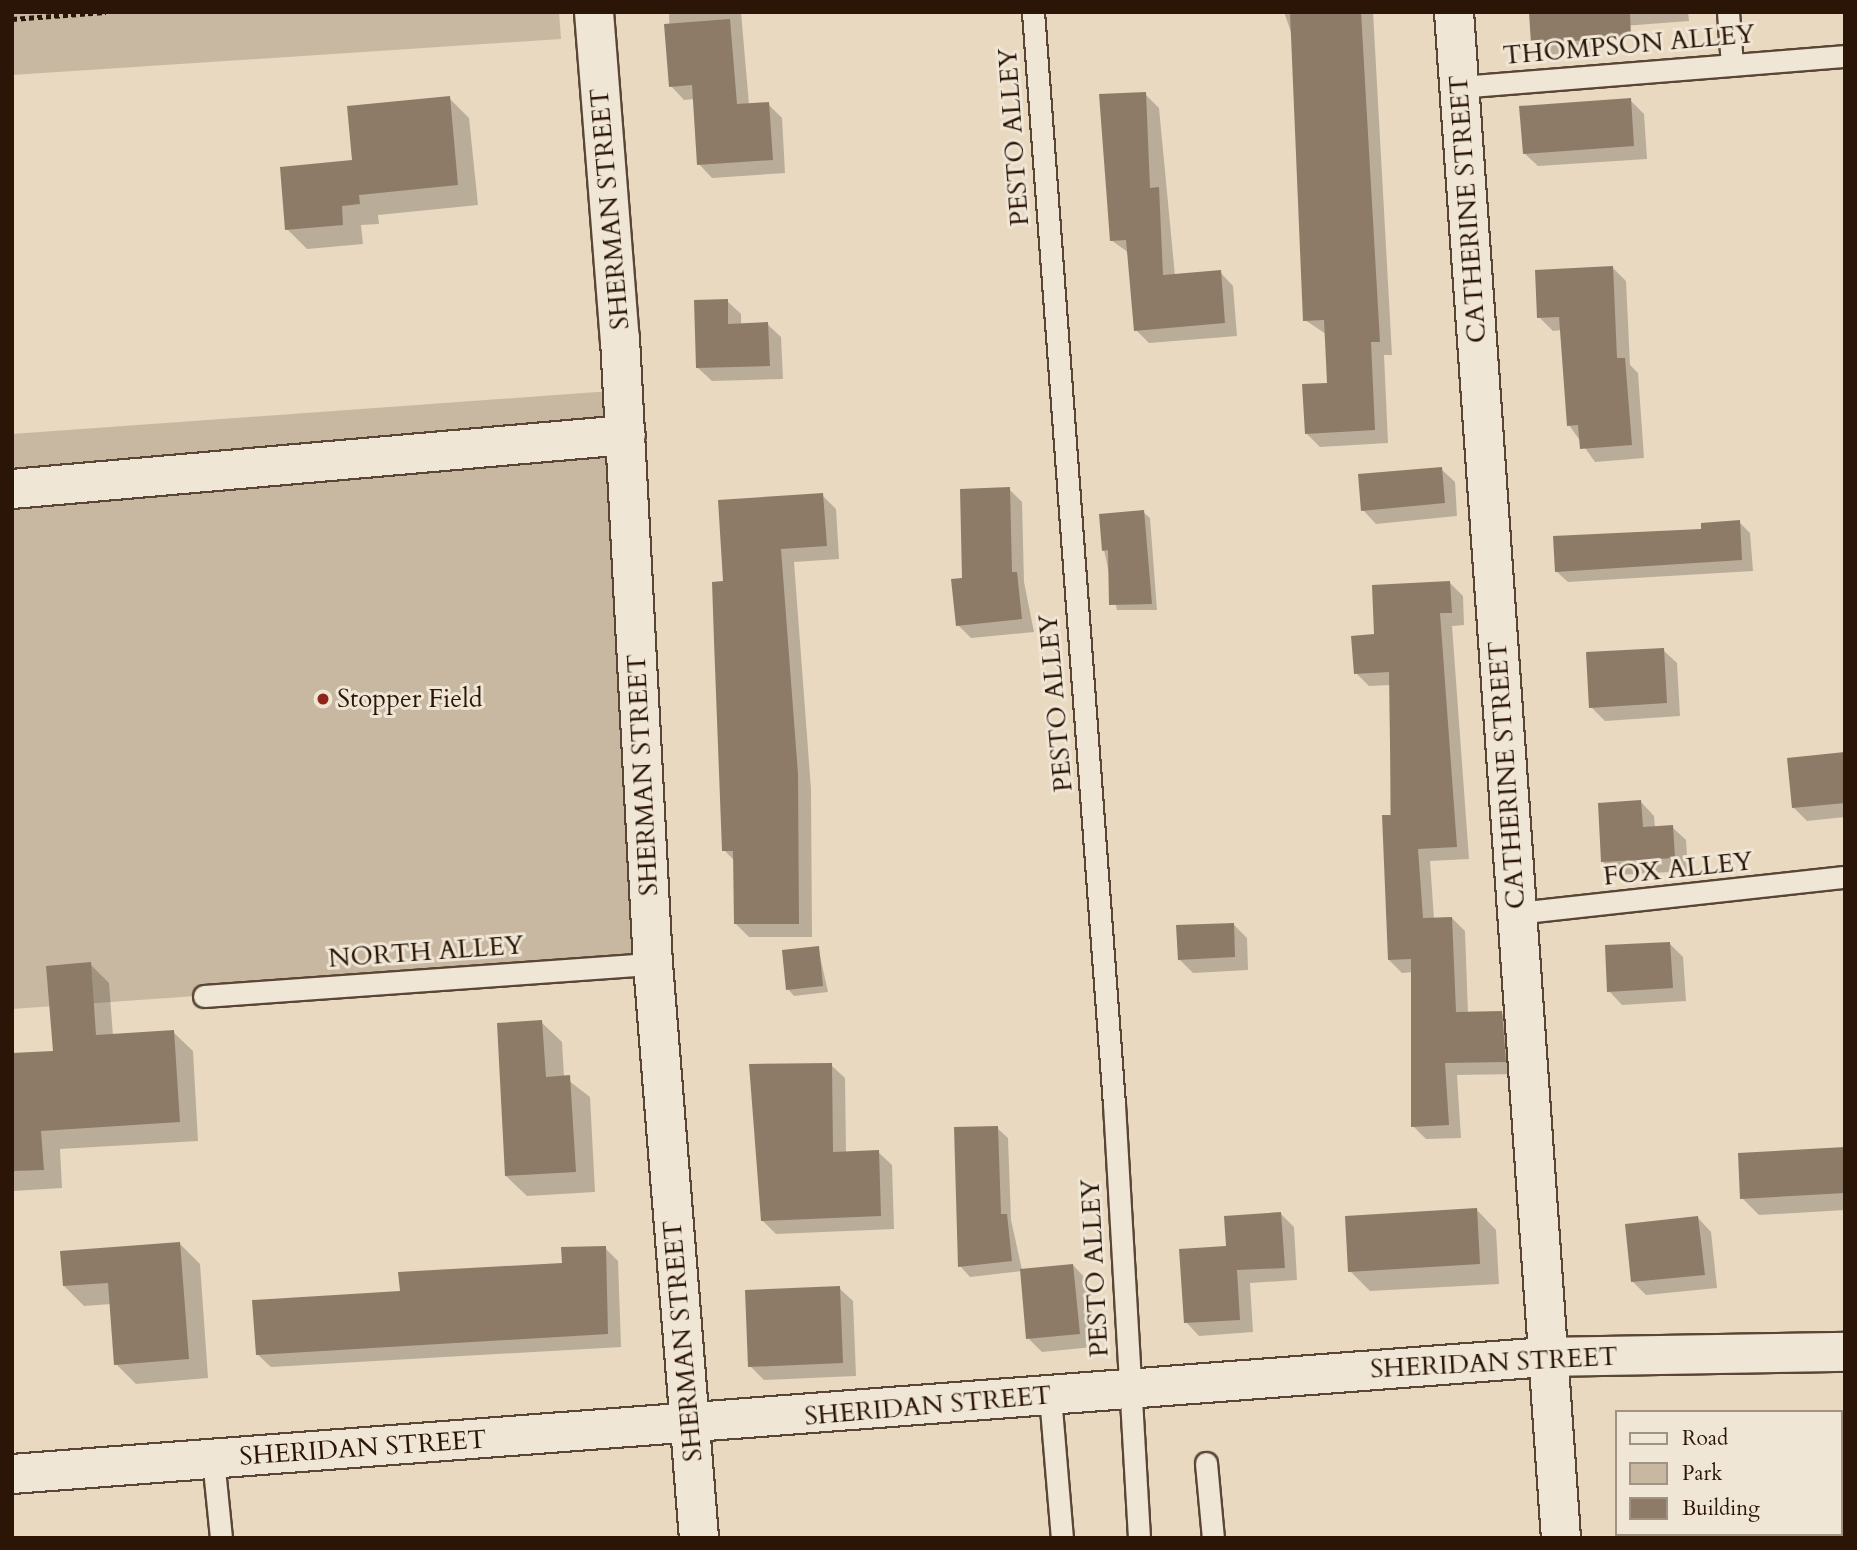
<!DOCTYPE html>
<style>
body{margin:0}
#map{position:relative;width:1857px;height:1550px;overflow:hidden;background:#e8d9c0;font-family:Cardo,serif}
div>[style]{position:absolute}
.green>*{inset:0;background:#c8b8a1}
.shadow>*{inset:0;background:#0003}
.building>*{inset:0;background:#8d7b67}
.path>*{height:4.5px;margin-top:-2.25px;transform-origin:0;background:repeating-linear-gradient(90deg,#2a1507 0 5px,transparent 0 8.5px)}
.roads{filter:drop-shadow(2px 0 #5a4635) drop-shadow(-2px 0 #5a4635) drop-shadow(0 2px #5a4635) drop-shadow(0 -2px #5a4635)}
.lane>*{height:21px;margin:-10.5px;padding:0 10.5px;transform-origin:10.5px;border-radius:10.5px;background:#f0e6d6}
.street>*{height:38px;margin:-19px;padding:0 19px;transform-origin:19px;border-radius:19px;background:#f0e6d6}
.secondary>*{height:38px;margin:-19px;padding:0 19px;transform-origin:19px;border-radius:19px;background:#f0e6d6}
.dots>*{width:19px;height:19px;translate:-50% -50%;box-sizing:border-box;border:4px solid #f0e6d6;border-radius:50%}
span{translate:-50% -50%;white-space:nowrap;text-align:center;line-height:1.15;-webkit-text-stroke:6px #f0e6d6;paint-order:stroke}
.street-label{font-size:26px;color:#2a1507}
.poi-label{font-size:26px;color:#2a1507}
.left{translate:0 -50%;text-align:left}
.frame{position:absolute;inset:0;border:14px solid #2a1507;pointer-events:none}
.legend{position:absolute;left:1615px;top:1410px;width:228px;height:126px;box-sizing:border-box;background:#f0e6d6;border:2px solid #a19283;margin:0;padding:9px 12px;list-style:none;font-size:21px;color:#2a1507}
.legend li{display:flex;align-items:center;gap:14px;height:35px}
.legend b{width:35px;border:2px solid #a19283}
</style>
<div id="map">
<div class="green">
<i style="clip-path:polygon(12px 12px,559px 12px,561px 39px,12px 75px)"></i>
<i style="clip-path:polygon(611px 391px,653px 964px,12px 1009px,12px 434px)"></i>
</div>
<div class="shadow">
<i style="clip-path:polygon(669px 12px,741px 12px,749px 105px,768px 104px,782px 118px,785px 173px,712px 178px,699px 164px,695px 99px,684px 100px,671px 86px)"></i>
<i style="clip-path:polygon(1284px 12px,1373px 12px,1392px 355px,1384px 355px,1388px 443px,1320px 447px,1306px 433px,1328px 384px,1326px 334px,1305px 320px,1292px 35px)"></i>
<i style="clip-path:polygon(1531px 12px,1688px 12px,1689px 21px,1597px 28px,1599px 51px,1544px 55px,1533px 44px)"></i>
<i style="clip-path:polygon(1145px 94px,1159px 108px,1175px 276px,1220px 272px,1233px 286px,1237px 336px,1149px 343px,1136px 330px,1129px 253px,1111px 240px)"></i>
<i style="clip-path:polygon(449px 98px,469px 118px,478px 205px,378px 215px,379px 224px,361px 225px,363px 244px,307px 249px,287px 229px,354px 162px)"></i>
<i style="clip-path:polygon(1630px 100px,1644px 114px,1647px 159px,1538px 166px,1524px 153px)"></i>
<i style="clip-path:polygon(1613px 268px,1626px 281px,1630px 365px,1638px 373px,1644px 458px,1595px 462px,1569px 425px,1562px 330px,1553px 331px,1539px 317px)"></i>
<i style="clip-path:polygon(727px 301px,741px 314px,741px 325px,767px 324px,781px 337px,783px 379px,712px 381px,698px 368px)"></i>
<i style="clip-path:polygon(1441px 469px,1455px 482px,1457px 516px,1376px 524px,1363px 510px)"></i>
<i style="clip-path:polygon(1009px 489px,1022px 502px,1024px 582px,1034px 632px,971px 638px,958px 625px)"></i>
<i style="clip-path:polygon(822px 495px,836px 509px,839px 559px,794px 562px,811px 789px,812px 937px,749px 937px,735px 923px,735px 861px,724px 850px,725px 583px)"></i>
<i style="clip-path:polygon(1143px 512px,1150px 518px,1157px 610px,1117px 610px,1104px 550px)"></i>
<i style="clip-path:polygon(1739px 522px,1750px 533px,1753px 571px,1568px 582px,1556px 571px)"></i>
<i style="clip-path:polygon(1450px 583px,1463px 596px,1464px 625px,1452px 626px,1469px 859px,1430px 861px,1434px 919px,1452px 918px,1465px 931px,1468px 1014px,1501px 1013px,1515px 1026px,1518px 1074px,1457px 1075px,1461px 1138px,1426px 1139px,1413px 1126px,1413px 972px,1402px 973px,1389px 960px,1391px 685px,1369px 686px,1356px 673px,1376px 636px)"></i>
<i style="clip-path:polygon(1663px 650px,1677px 663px,1680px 716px,1605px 721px,1591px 707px)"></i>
<i style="clip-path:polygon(1845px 754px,1845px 817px,1807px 821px,1793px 807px)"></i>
<i style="clip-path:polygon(1641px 802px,1654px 816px,1655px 828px,1672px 827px,1686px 840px,1688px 871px,1616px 875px,1602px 861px)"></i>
<i style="clip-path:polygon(1233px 924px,1247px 938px,1248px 970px,1193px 973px,1179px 959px)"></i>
<i style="clip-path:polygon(1669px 943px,1683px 957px,1686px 1001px,1622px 1005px,1609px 991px)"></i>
<i style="clip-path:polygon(818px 947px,828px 992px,794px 996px,788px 989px)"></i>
<i style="clip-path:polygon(90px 964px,109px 983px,113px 1036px,173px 1032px,193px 1051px,198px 1141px,60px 1149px,62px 1188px,13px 1191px,12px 1055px,55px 1053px)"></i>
<i style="clip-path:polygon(541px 1022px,562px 1042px,564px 1077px,590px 1097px,595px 1192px,527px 1196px,506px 1176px)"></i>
<i style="clip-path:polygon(831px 1065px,845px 1078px,846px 1153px,878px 1152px,892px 1165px,894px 1229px,776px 1234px,762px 1220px)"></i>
<i style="clip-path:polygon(997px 1128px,1008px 1138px,1011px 1220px,1022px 1270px,1073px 1265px,1086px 1279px,1093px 1347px,1042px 1352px,1028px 1338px,1022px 1271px,970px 1277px,960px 1266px)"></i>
<i style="clip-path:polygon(1845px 1148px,1845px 1210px,1759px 1215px,1742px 1198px)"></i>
<i style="clip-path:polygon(1476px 1209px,1496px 1230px,1499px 1284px,1370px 1291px,1350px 1271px)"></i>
<i style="clip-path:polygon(1280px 1213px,1294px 1227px,1297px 1280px,1250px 1283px,1253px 1332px,1199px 1336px,1186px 1322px,1228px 1248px)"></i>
<i style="clip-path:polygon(1698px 1218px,1711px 1232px,1717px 1288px,1646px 1295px,1633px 1282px)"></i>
<i style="clip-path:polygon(180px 1244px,200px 1264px,208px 1378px,136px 1384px,116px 1364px,111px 1304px,84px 1306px,64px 1286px)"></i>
<i style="clip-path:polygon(605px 1248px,618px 1261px,621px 1347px,271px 1367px,257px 1354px,402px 1293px,564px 1265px)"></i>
<i style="clip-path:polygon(839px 1288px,853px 1301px,856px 1376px,764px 1380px,750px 1366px)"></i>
</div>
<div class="building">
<i style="clip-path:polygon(1290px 12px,1361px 12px,1380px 342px,1371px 342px,1375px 430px,1305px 434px,1302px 384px,1327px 383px,1324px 320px,1303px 321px)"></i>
<i style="clip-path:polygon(1529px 12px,1630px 12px,1631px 37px,1531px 44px)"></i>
<i style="clip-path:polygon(730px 19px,737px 104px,769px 102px,773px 160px,697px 165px,692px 85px,669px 87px,664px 24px)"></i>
<i style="clip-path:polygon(1146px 92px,1150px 188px,1159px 187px,1163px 275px,1221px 270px,1225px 323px,1134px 331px,1126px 240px,1110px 241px,1099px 94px)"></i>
<i style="clip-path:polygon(450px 96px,458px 185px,359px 195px,360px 204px,342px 206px,343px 225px,285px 230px,280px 167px,352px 160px,347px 106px)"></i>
<i style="clip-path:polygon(1631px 98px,1634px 146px,1523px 154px,1519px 106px)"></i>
<i style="clip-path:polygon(1613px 266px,1617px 358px,1625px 358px,1632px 445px,1580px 449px,1578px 425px,1567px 426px,1559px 317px,1537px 318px,1535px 270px)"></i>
<i style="clip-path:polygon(728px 299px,728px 324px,768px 322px,770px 366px,696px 368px,694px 300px)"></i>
<i style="clip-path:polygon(1442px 467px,1445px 503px,1361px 511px,1358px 474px)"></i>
<i style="clip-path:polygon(1010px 487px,1012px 572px,1017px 572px,1022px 619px,956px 626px,951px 579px,962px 578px,960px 489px)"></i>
<i style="clip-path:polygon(823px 493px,827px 546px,781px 549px,798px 774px,799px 924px,734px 924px,733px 851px,722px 851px,714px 641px,712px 582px,723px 581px,718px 500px)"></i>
<i style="clip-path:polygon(1144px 510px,1152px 604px,1109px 605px,1108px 550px,1102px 551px,1099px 514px)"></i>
<i style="clip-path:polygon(1740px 520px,1742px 560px,1555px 572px,1553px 536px,1701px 529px,1701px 523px)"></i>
<i style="clip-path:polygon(1450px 581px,1452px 613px,1440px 613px,1457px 847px,1418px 849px,1423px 918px,1452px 917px,1456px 1012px,1502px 1011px,1506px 1062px,1445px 1063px,1449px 1125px,1411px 1127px,1411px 959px,1388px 960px,1382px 815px,1391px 815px,1389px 672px,1354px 674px,1351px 636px,1374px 634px,1372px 585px)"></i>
<i style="clip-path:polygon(1664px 648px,1667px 703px,1589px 708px,1586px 652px)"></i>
<i style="clip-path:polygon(1845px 752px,1845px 803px,1792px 808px,1787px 758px)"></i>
<i style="clip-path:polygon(1641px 800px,1643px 827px,1673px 825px,1675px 858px,1601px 862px,1598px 803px)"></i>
<i style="clip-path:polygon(1234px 923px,1235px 957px,1178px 960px,1176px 925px)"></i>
<i style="clip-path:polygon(1670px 942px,1673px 988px,1607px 992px,1605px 945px)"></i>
<i style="clip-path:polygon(819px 946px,823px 986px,786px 990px,782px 950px)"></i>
<i style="clip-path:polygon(91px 962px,96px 1035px,174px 1030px,180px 1122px,41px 1131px,44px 1170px,12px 1171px,12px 1053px,53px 1051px,46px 966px)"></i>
<i style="clip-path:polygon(542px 1020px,546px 1077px,570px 1075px,576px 1172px,505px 1176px,497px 1023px)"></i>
<i style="clip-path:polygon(832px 1063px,833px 1152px,879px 1150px,881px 1216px,761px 1221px,749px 1064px)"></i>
<i style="clip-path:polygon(998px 1126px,1001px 1214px,1007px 1214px,1012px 1261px,958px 1267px,954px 1127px)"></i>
<i style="clip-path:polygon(1845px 1147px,1845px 1193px,1740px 1199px,1738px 1153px)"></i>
<i style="clip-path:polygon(1477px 1208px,1480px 1264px,1348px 1272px,1345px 1216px)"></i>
<i style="clip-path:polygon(1281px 1212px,1285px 1268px,1237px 1270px,1240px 1320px,1184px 1323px,1179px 1249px,1226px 1246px,1224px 1216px)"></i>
<i style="clip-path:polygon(1698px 1216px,1705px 1275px,1631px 1282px,1625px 1224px)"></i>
<i style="clip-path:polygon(180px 1242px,189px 1359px,114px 1365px,108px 1283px,63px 1286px,60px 1251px)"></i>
<i style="clip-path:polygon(606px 1246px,608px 1334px,256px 1355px,252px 1300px,400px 1291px,398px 1272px,562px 1263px,561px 1247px)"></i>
<i style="clip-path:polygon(1073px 1264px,1080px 1334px,1026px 1339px,1020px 1269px)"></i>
<i style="clip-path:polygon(840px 1286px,843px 1363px,748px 1367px,745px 1290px)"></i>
</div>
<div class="path">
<i style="left:12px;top:19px;width:94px;rotate:-4.3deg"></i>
</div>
<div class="roads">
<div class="lane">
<i style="left:1033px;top:12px;width:1095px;rotate:85.76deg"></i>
<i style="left:1114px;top:1104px;width:435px;rotate:86.7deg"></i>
<i style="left:1728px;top:12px;width:53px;rotate:85.7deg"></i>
<i style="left:1459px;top:87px;width:387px;rotate:-4.6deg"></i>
<i style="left:1517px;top:913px;width:330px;rotate:-6.3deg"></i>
<i style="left:204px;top:996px;width:450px;rotate:-4.1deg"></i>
<i style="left:1050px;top:1396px;width:143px;rotate:85.2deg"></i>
<i style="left:213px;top:1459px;width:79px;rotate:84.2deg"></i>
<i style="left:1206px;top:1463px;width:75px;rotate:84.7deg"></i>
</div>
<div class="street">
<i style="left:594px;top:12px;width:328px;rotate:85.5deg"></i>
<i style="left:620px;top:339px;width:626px;rotate:86.98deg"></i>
<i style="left:653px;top:964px;width:576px;rotate:85.42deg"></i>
<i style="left:1454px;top:12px;width:1530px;rotate:85.99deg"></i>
<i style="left:12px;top:489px;width:616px;rotate:-5.03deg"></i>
</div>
<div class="secondary">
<i style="left:12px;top:1474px;width:1540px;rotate:-4.36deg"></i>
<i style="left:1548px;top:1357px;width:297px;rotate:-1deg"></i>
</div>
</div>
<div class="dots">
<i style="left:323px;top:699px;background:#8f2418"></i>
</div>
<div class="street-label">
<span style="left:1629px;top:45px;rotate:-5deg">THOMPSON ALLEY</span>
<span style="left:1014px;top:137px;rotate:-94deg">PESTO ALLEY</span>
<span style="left:610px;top:209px;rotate:-95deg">SHERMAN STREET</span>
<span style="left:1468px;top:209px;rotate:-94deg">CATHERINE STREET</span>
<span style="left:1056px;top:703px;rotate:-95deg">PESTO ALLEY</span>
<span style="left:643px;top:775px;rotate:-93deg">SHERMAN STREET</span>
<span style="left:1507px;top:775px;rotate:-94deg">CATHERINE STREET</span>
<span style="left:1678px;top:869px;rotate:-6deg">FOX ALLEY</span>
<span style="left:426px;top:952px;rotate:-4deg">NORTH ALLEY</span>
<span style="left:1095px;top:1268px;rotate:-93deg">PESTO ALLEY</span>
<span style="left:683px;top:1341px;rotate:-95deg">SHERMAN STREET</span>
<span style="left:1494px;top:1363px;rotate:-3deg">SHERIDAN STREET</span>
<span style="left:928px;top:1406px;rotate:-5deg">SHERIDAN STREET</span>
<span style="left:363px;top:1448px;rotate:-4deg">SHERIDAN STREET</span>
</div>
<div class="poi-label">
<span class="left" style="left:337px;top:699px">Stopper Field</span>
</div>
<div class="frame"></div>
<ul class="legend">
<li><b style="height:9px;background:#f0e6d6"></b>Road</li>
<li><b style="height:19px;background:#c8b8a1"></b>Park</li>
<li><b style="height:19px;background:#8d7b67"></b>Building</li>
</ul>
</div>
